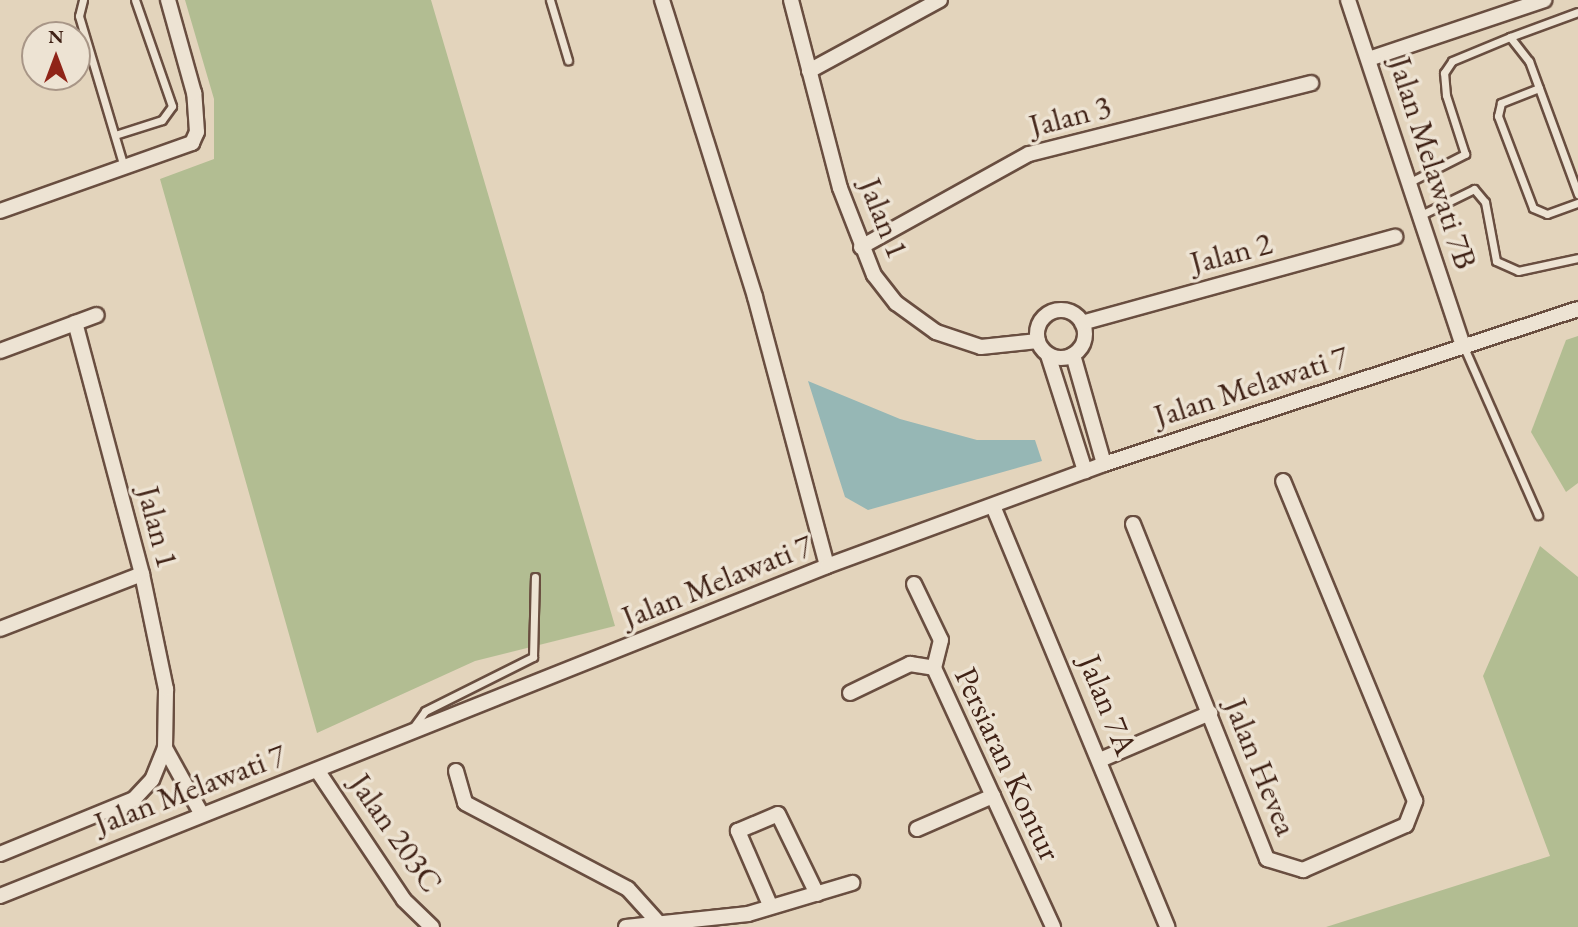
<!DOCTYPE html>
<style>
body{margin:0}
#map{position:relative;width:1578px;height:927px;overflow:hidden;background:#e3d4bc;font-family:"EB Garamond",serif}
div>[style]{position:absolute}
.green>*{inset:0;background:#b2bd92}
.water>*{inset:0;background:#96b7b5}
.roads{filter:drop-shadow(2px 0 #694e40) drop-shadow(-2px 0 #694e40) drop-shadow(0 2px #694e40) drop-shadow(0 -2px #694e40)}
.lane>*{height:7px;margin:-3.5px;padding:0 3.5px;transform-origin:3.5px;border-radius:3.5px;background:#ede3d3}
.street>*{height:14px;margin:-7px;padding:0 7px;transform-origin:7px;border-radius:7px;background:#ede3d3}
.street>.ring{margin:-7px;padding:0;box-sizing:content-box;background:none;border:14px solid #ede3d3;border-radius:50%}
span{translate:-50% -50%;white-space:nowrap;text-align:center;line-height:1.15;-webkit-text-stroke:7px #ede3d3;paint-order:stroke}
.street-label{font-size:32px;color:#402216}
.north{position:absolute;left:21px;top:21px;width:70px;height:70px;box-sizing:border-box;background:#ede3d3;border:2px solid #a89687;border-radius:50%;rotate:0deg;font-size:19px;font-weight:700;line-height:28px;text-align:center;color:#402216}
.north::after{content:'';display:block;margin:auto;width:24px;height:32px;background:#8f2418;clip-path:polygon(50% 0,100% 100%,50% 72%,0 100%)}
</style>
<div id="map">
<div class="green">
<i style="clip-path:polygon(185px 0,431px 0,615px 626px,475px 661px,317px 733px,160px 179px,214px 159px,214px 99px)"></i>
<i style="clip-path:polygon(1578px 336px,1578px 483px,1566px 492px,1531px 432px,1566px 340px)"></i>
<i style="clip-path:polygon(1540px 546px,1578px 577px,1578px 927px,1326px 927px,1550px 856px,1483px 676px)"></i>
</div>
<div class="water">
<i style="clip-path:polygon(808px 381px,900px 419px,977px 440px,1035px 440px,1042px 461px,868px 510px,845px 497px)"></i>
</div>
<div class="roads">
<div class="lane">
<i style="left:83px;top:0;width:16px;rotate:104deg"></i>
<i style="left:79px;top:16px;width:158px;rotate:73.4deg"></i>
<i style="left:550px;top:0;width:63px;rotate:73.3deg"></i>
<i style="left:1510px;top:37px;width:72px;rotate:-20.2deg"></i>
<i style="left:1539px;top:88px;width:41px;rotate:158.5deg"></i>
<i style="left:1501px;top:103px;width:13px;rotate:103deg"></i>
<i style="left:1498px;top:116px;width:98px;rotate:69.2deg"></i>
<i style="left:1533px;top:208px;width:15px;rotate:23deg"></i>
<i style="left:1547px;top:214px;width:33px;rotate:-20deg"></i>
<i style="left:115px;top:135px;width:49px;rotate:-17.7deg"></i>
<i style="left:162px;top:120px;width:17px;rotate:-54deg"></i>
<i style="left:172px;top:106px;width:112px;rotate:-109.2deg"></i>
<i style="left:1410px;top:182px;width:62px;rotate:-27deg"></i>
<i style="left:1465px;top:154px;width:62px;rotate:-107.9deg"></i>
<i style="left:1446px;top:95px;width:22px;rotate:-95deg"></i>
<i style="left:1444px;top:73px;width:14px;rotate:-56deg"></i>
<i style="left:1452px;top:61px;width:63px;rotate:-22.5deg"></i>
<i style="left:1510px;top:37px;width:31px;rotate:52deg"></i>
<i style="left:1529px;top:61px;width:142px;rotate:69.8deg"></i>
<i style="left:1421px;top:215px;width:59px;rotate:-26.1deg"></i>
<i style="left:1474px;top:189px;width:17px;rotate:50deg"></i>
<i style="left:1485px;top:202px;width:60px;rotate:79.4deg"></i>
<i style="left:1496px;top:261px;width:24px;rotate:24deg"></i>
<i style="left:1518px;top:271px;width:61px;rotate:-12.2deg"></i>
<i style="left:1463px;top:345px;width:186px;rotate:66.2deg"></i>
<i style="left:412px;top:729px;width:22px;rotate:-54deg"></i>
<i style="left:425px;top:711px;width:121px;rotate:-26.6deg"></i>
<i style="left:533px;top:657px;width:80px;rotate:-88.6deg"></i>
</div>
<div class="street">
<i style="left:662px;top:0;width:311px;rotate:72.6deg"></i>
<i style="left:755px;top:297px;width:278px;rotate:75deg"></i>
<i style="left:791px;top:0;width:194px;rotate:75.4deg"></i>
<i style="left:840px;top:188px;width:93px;rotate:68.7deg"></i>
<i style="left:874px;top:275px;width:36px;rotate:52deg"></i>
<i style="left:896px;top:303px;width:49px;rotate:35.9deg"></i>
<i style="left:936px;top:332px;width:47px;rotate:18.4deg"></i>
<i style="left:981px;top:347px;width:57px;rotate:-6deg"></i>
<i style="left:1348px;top:0;width:364px;rotate:71.6deg"></i>
<i style="left:1369px;top:59px;width:185px;rotate:-18.6deg"></i>
<i style="left:809px;top:71px;width:149px;rotate:-28.5deg"></i>
<i style="left:0;top:211px;width:204px;rotate:-19.5deg"></i>
<i style="left:192px;top:143px;width:12px;rotate:-66deg"></i>
<i style="left:197px;top:132px;width:39px;rotate:-94deg"></i>
<i style="left:194px;top:93px;width:97px;rotate:-105.6deg"></i>
<i style="left:861px;top:247px;width:192px;rotate:-29deg"></i>
<i style="left:1029px;top:154px;width:291px;rotate:-14.1deg"></i>
<i class="ring" style="left:1037px;top:310px;width:34px;height:34px"></i>
<i style="left:1082px;top:323px;width:325px;rotate:-15.4deg"></i>
<i style="left:0;top:351px;width:103px;rotate:-20.4deg"></i>
<i style="left:1048px;top:355px;width:122px;rotate:72.3deg"></i>
<i style="left:1073px;top:355px;width:113px;rotate:74.1deg"></i>
<i style="left:993px;top:506px;width:456px;rotate:67.5deg"></i>
<i style="left:1133px;top:524px;width:361px;rotate:68.2deg"></i>
<i style="left:1267px;top:859px;width:38px;rotate:17deg"></i>
<i style="left:1303px;top:870px;width:112px;rotate:-23.6deg"></i>
<i style="left:1406px;top:825px;width:26px;rotate:-69deg"></i>
<i style="left:1415px;top:801px;width:346px;rotate:-112.4deg"></i>
<i style="left:914px;top:584px;width:62px;rotate:64.3deg"></i>
<i style="left:941px;top:640px;width:29px;rotate:104deg"></i>
<i style="left:0;top:629px;width:152px;rotate:-21.2deg"></i>
<i style="left:934px;top:668px;width:285px;rotate:65.3deg"></i>
<i style="left:850px;top:693px;width:67px;rotate:-25.8deg"></i>
<i style="left:910px;top:664px;width:24px;rotate:9deg"></i>
<i style="left:165px;top:748px;width:74px;rotate:61deg"></i>
<i style="left:1100px;top:760px;width:120px;rotate:-23.1deg"></i>
<i style="left:317px;top:770px;width:156px;rotate:56.2deg"></i>
<i style="left:404px;top:900px;width:39px;rotate:44deg"></i>
<i style="left:456px;top:771px;width:33px;rotate:74deg"></i>
<i style="left:465px;top:803px;width:184px;rotate:27.8deg"></i>
<i style="left:628px;top:889px;width:42px;rotate:47.9deg"></i>
<i style="left:917px;top:829px;width:83px;rotate:-23.5deg"></i>
<i style="left:0;top:854px;width:145px;rotate:-22.3deg"></i>
<i style="left:134px;top:799px;width:26px;rotate:-47deg"></i>
<i style="left:152px;top:780px;width:35px;rotate:-68deg"></i>
<i style="left:165px;top:748px;width:59px;rotate:-89deg"></i>
<i style="left:166px;top:689px;width:117px;rotate:-101.8deg"></i>
<i style="left:142px;top:574px;width:260px;rotate:-104.9deg"></i>
<i style="left:0;top:896px;width:890px;rotate:-21.75deg"></i>
<i style="left:827px;top:566px;width:295px;rotate:-20.2deg"></i>
<i style="left:1104px;top:464px;width:499px;rotate:-18.1deg"></i>
<i style="left:770px;top:905px;width:81px;rotate:-113.4deg"></i>
<i style="left:738px;top:831px;width:43px;rotate:-23deg"></i>
<i style="left:778px;top:814px;width:89px;rotate:64deg"></i>
<i style="left:626px;top:927px;width:123px;rotate:-6.1deg"></i>
<i style="left:748px;top:914px;width:109px;rotate:-16.6deg"></i>
</div>
</div>
<div class="street-label">
<span style="left:1070px;top:116px;rotate:-15deg">Jalan 3</span>
<span style="left:1433px;top:163px;rotate:72deg">Jalan Melawati 7B</span>
<span style="left:884px;top:218px;rotate:68deg">Jalan 1</span>
<span style="left:1231px;top:253px;rotate:-15deg">Jalan 2</span>
<span style="left:1251px;top:386px;rotate:-18deg">Jalan Melawati 7</span>
<span style="left:158px;top:527px;rotate:75deg">Jalan 1</span>
<span style="left:717px;top:581px;rotate:-22deg">Jalan Melawati 7</span>
<span style="left:1108px;top:705px;rotate:68deg">Jalan 7A</span>
<span style="left:1008px;top:764px;rotate:65deg">Persiaran Kontur</span>
<span style="left:1261px;top:767px;rotate:68deg">Jalan Hevea</span>
<span style="left:190px;top:789px;rotate:-21deg">Jalan Melawati 7</span>
<span style="left:396px;top:833px;rotate:55deg">Jalan 203C</span>
</div>
<div class="north">N</div>
</div>
